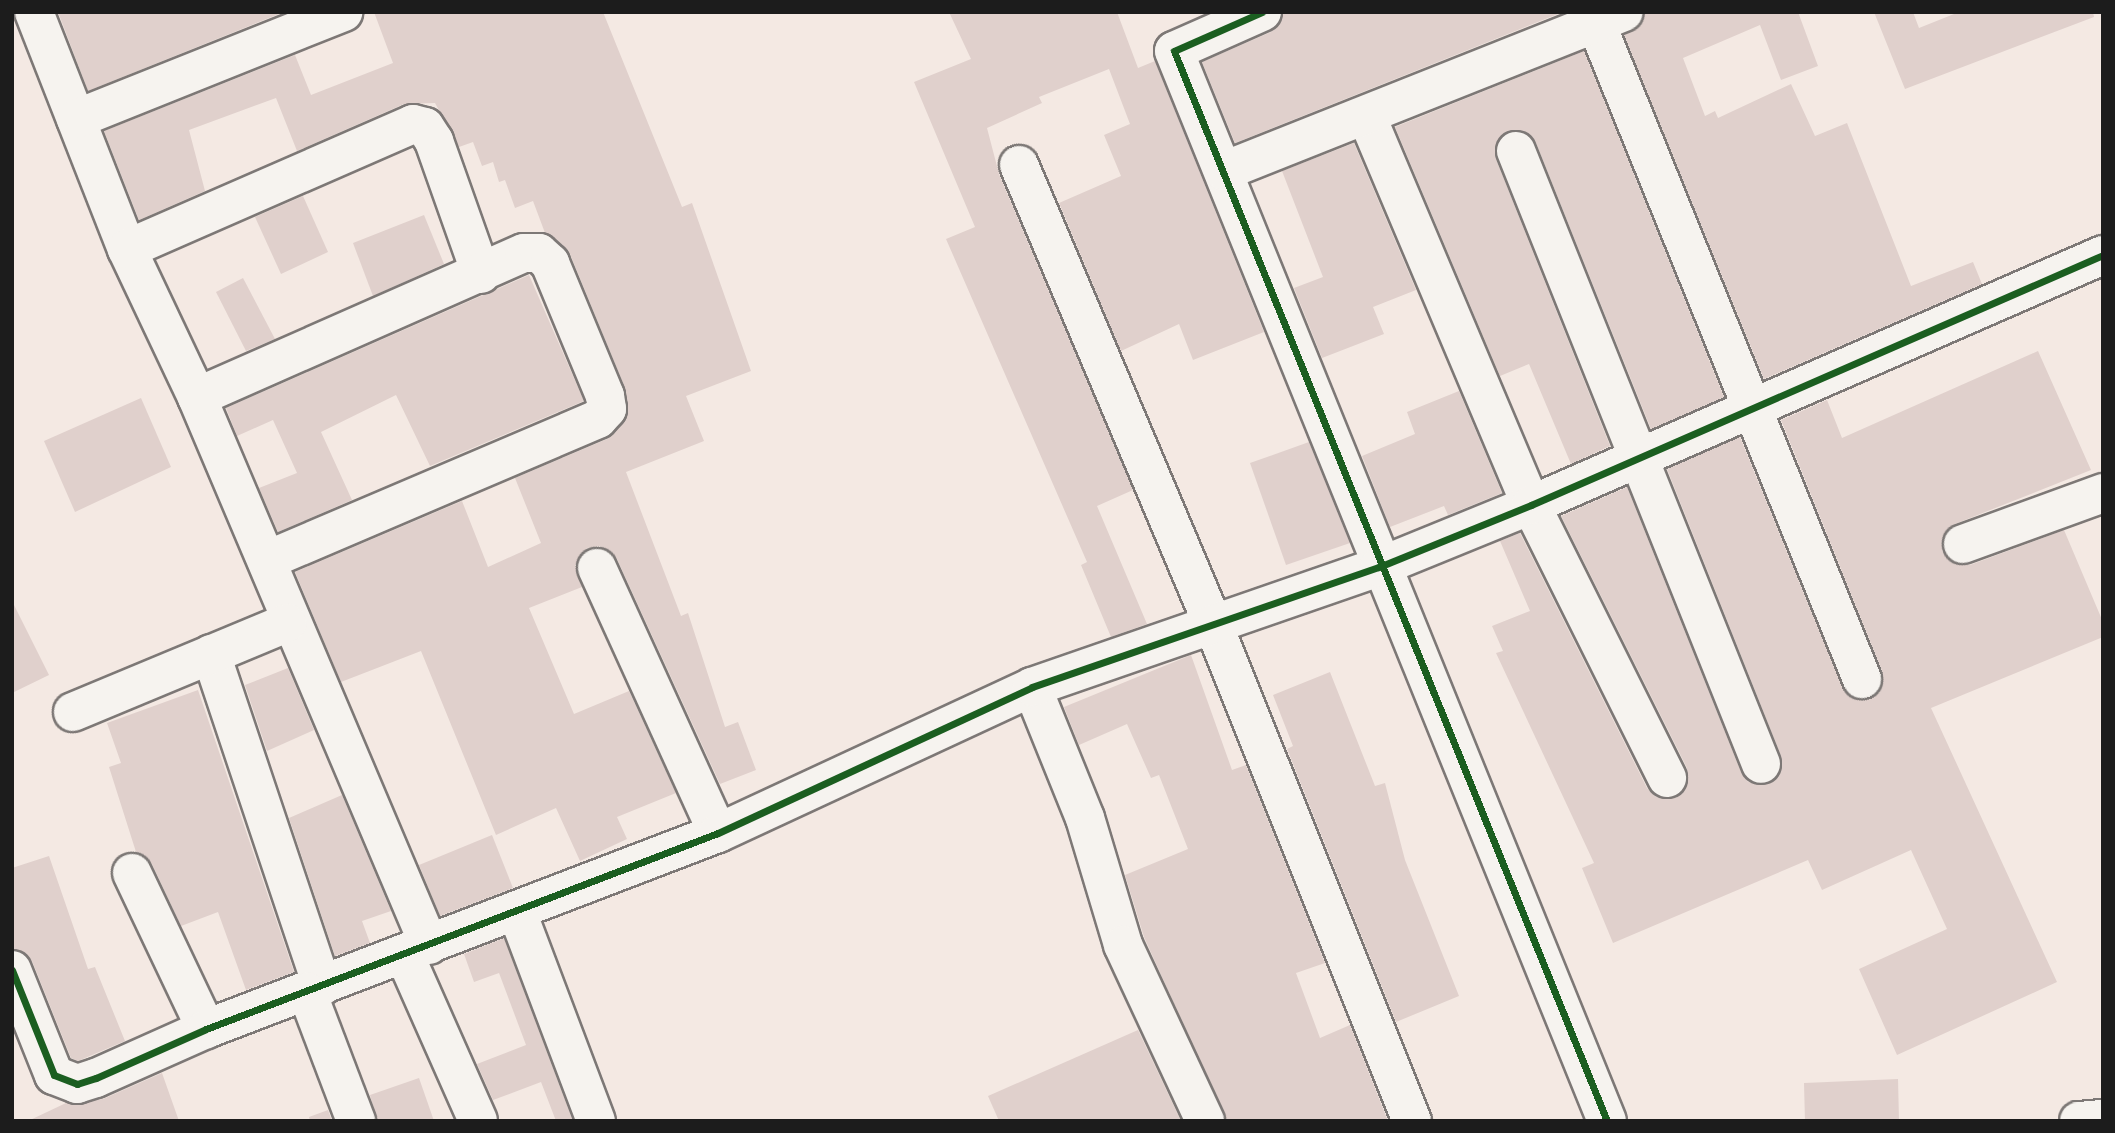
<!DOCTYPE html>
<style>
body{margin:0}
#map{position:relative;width:2115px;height:1133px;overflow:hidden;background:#f4e9e3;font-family:"Patrick Hand",sans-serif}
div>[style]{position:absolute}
.building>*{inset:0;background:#e0d0cc}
.roads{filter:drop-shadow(2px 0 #7d7876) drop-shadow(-2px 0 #7d7876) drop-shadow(0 2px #7d7876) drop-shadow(0 -2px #7d7876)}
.minor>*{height:38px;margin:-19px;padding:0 19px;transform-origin:19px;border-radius:19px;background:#f6f3ef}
.cycleway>*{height:7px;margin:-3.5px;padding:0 3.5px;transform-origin:3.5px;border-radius:3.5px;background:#1b5e20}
span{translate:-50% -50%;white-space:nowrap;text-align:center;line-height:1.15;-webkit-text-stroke:7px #fbf7ec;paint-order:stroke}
.frame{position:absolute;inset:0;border:14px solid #1c1c1c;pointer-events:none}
</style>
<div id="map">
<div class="building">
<i style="clip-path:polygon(58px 12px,279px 12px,279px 14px,88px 91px)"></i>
<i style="clip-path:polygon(374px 12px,603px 12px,682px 207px,692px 203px,751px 371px,686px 396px,704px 441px,626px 472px,681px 616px,688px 613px,725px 727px,738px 722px,756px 770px,720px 784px,617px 559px,600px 546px,587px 548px,575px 565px,582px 587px,529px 608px,574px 714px,629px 691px,676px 793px,617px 817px,627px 839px,580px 861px,556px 808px,496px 835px,421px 651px,341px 682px,295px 572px,462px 501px,488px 567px,541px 543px,515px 478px,607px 439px,628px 415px,625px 388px,570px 254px,545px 233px,533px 201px,515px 208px,505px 180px,499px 182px,493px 162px,482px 166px,473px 142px,459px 147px,435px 103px,404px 104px,297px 151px,276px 98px,189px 130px,205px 191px,139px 220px,104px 131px,295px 55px,311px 95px,393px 63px)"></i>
<i style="clip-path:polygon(949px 12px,1117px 12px,1138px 68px,1155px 61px,1264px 332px,1193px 360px,1179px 324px,1121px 351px,1059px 203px,1121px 176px,1104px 135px,1130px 124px,1109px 69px,1039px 97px,1042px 103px,987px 128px,999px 174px,1133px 490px,1097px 506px,1147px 624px,1111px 637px,1081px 565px,1087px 562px,946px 239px,975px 227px,914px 82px,971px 59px)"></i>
<i style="clip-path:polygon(1284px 12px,1563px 12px,1235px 143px,1202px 62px,1271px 32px)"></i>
<i style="clip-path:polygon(1644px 12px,1798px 12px,1818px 66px,1781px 80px,1760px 25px,1683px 58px,1705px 116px,1715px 111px,1718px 118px,1791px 84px,1815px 136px,1847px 123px,1911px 286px,1973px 262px,1982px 284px,1764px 379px,1624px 35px,1640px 26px)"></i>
<i style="clip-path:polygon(1874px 12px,1913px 12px,1919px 28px,1959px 12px,2093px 12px,2094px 17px,1905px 89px)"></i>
<i style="clip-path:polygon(1584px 51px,1724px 397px,1651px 429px,1536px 143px,1520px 130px,1507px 131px,1495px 147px,1496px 159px,1610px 446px,1571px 464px,1529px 364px,1500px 376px,1395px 127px)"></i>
<i style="clip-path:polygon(1354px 143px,1416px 290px,1373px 307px,1384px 334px,1322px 358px,1294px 288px,1323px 277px,1282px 171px)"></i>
<i style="clip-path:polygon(303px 196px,328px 252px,281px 274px,255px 217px)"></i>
<i style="clip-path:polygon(424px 215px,444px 264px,373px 296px,353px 243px)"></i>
<i style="clip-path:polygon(529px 275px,584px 401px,430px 466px,396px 395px,321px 432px,352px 500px,278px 532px,259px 488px,297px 473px,273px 420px,237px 436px,226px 408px)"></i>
<i style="clip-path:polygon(243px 278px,275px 339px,246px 351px,216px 292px)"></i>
<i style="clip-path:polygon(2038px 351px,2091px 470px,1955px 524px,1942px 540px,1942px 551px,1950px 561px,1970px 565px,2064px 530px,2103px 622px,2103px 637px,1931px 708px,2057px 982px,1897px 1055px,1859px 969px,1947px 929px,1911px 850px,1822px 890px,1808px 860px,1613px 943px,1582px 868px,1594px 863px,1496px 653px,1503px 651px,1492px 626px,1530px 611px,1500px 541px,1520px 533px,1647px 788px,1656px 797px,1676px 798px,1686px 789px,1687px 768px,1561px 516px,1627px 487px,1741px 772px,1748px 782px,1768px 784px,1779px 777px,1781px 756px,1667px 469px,1740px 437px,1842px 687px,1849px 697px,1870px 699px,1880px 692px,1882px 671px,1781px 420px,1827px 400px,1842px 438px)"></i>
<i style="clip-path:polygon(1459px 391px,1502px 493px,1448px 515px,1444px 506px,1390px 527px,1362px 456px,1415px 434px,1407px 412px)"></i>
<i style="clip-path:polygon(141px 398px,171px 467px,75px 512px,44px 441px)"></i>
<i style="clip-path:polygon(1309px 442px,1350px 543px,1286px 565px,1250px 463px)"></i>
<i style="clip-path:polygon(12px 601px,49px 675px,12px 693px)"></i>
<i style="clip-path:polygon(1191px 655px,1232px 770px,1246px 765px,1325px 963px,1296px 973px,1320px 1038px,1350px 1025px,1388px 1121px,1227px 1121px,1144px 937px,1125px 875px,1188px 849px,1159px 775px,1151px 778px,1127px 724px,1079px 745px,1064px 707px)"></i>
<i style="clip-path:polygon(288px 668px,314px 730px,267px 751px,245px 685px)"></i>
<i style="clip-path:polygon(1330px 672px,1375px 786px,1385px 783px,1405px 860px,1459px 996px,1396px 1022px,1287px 749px,1293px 746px,1273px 695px)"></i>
<i style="clip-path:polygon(198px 690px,294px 972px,246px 990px,218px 912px,181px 926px,152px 864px,136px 852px,109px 767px,121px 763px,107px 723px)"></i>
<i style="clip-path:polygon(342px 795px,391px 911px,362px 921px,370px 943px,335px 956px,289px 818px)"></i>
<i style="clip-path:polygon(492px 835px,513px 888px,440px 916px,419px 865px)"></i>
<i style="clip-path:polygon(49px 856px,88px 969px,95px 967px,125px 1041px,78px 1061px,71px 1058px,32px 961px,12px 949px,12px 868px)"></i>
<i style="clip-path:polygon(504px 938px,573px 1121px,556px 1121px,541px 1082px,493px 1100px,477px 1064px,526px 1045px,499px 973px,474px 982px,464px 954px)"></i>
<i style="clip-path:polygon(1138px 1030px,1181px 1121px,999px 1121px,988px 1096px)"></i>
<i style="clip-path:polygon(162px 1073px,179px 1121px,28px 1121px,66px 1103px,103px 1099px)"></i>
<i style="clip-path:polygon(419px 1078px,434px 1121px,377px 1121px,370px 1095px)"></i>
<i style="clip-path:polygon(1898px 1079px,1899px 1121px,1805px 1121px,1804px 1083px)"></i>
<i style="clip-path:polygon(328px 1110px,332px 1121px,310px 1121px,309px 1117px)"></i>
</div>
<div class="roads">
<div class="minor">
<i style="left:34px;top:12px;width:255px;rotate:68.6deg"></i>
<i style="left:127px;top:249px;width:164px;rotate:64.7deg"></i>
<i style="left:197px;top:397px;width:595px;rotate:67.05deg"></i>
<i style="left:1262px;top:12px;width:96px;rotate:156.1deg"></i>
<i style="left:1174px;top:51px;width:1154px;rotate:67.97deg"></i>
<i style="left:1596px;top:23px;width:708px;rotate:67.93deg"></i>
<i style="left:1367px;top:117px;width:421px;rotate:67.1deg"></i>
<i style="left:1531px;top:505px;width:305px;rotate:63.5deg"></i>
<i style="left:76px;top:119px;width:288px;rotate:-21.8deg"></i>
<i style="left:1516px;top:151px;width:660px;rotate:68.21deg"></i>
<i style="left:1019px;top:165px;width:498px;rotate:67.1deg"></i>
<i style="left:1213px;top:624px;width:535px;rotate:68.18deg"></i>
<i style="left:1224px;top:171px;width:430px;rotate:-21.7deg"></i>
<i style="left:127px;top:249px;width:312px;rotate:-23.6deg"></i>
<i style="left:413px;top:124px;width:12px;rotate:14deg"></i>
<i style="left:425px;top:127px;width:17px;rotate:57deg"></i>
<i style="left:434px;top:141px;width:141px;rotate:70.5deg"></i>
<i style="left:197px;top:397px;width:357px;rotate:-23.8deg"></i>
<i style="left:524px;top:253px;width:15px"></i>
<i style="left:539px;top:253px;width:15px;rotate:42deg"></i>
<i style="left:550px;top:263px;width:144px;rotate:67.5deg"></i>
<i style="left:605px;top:396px;width:13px;rotate:81deg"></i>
<i style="left:607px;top:409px;width:13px;rotate:132deg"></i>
<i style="left:598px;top:419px;width:360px;rotate:156.9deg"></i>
<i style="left:1963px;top:544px;width:149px;rotate:-20deg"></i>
<i style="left:597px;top:568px;width:291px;rotate:65.5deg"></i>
<i style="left:211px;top:654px;width:350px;rotate:71.5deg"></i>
<i style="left:1032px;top:687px;width:141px;rotate:68deg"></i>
<i style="left:1085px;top:818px;width:133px;rotate:73.3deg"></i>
<i style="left:1123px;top:945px;width:194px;rotate:65deg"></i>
<i style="left:73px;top:712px;width:232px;rotate:-22.6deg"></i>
<i style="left:132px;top:873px;width:173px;rotate:64.6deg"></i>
<i style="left:517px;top:912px;width:223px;rotate:69.3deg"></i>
<i style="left:405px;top:956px;width:180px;rotate:66.1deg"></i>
<i style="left:12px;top:970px;width:113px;rotate:68.2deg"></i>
<i style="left:54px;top:1075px;width:25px;rotate:21deg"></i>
<i style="left:77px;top:1084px;width:20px;rotate:-18deg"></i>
<i style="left:96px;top:1078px;width:120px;rotate:-24deg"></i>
<i style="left:206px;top:1029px;width:548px;rotate:-20.95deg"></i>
<i style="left:718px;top:833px;width:346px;rotate:-24.9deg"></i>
<i style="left:1032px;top:687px;width:367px;rotate:-19.1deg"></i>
<i style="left:1379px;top:567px;width:164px;rotate:-22.2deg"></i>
<i style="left:1531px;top:505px;width:624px;rotate:-23.61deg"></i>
<i style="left:307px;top:992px;width:138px;rotate:69.2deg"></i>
<i style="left:2079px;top:1121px;width:24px;rotate:-5deg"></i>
</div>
</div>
<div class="cycleway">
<i style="left:1262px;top:12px;width:96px;rotate:156.1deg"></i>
<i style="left:1174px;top:51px;width:1154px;rotate:67.97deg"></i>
<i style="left:12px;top:970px;width:113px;rotate:68.2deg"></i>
<i style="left:54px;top:1075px;width:25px;rotate:21deg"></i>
<i style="left:77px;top:1084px;width:20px;rotate:-18deg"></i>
<i style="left:96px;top:1078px;width:120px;rotate:-24deg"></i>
<i style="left:206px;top:1029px;width:548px;rotate:-20.95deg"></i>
<i style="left:718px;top:833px;width:346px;rotate:-24.9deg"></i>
<i style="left:1032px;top:687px;width:367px;rotate:-19.1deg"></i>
<i style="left:1379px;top:567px;width:164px;rotate:-22.2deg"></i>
<i style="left:1531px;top:505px;width:624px;rotate:-23.61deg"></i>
</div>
<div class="frame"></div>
</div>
